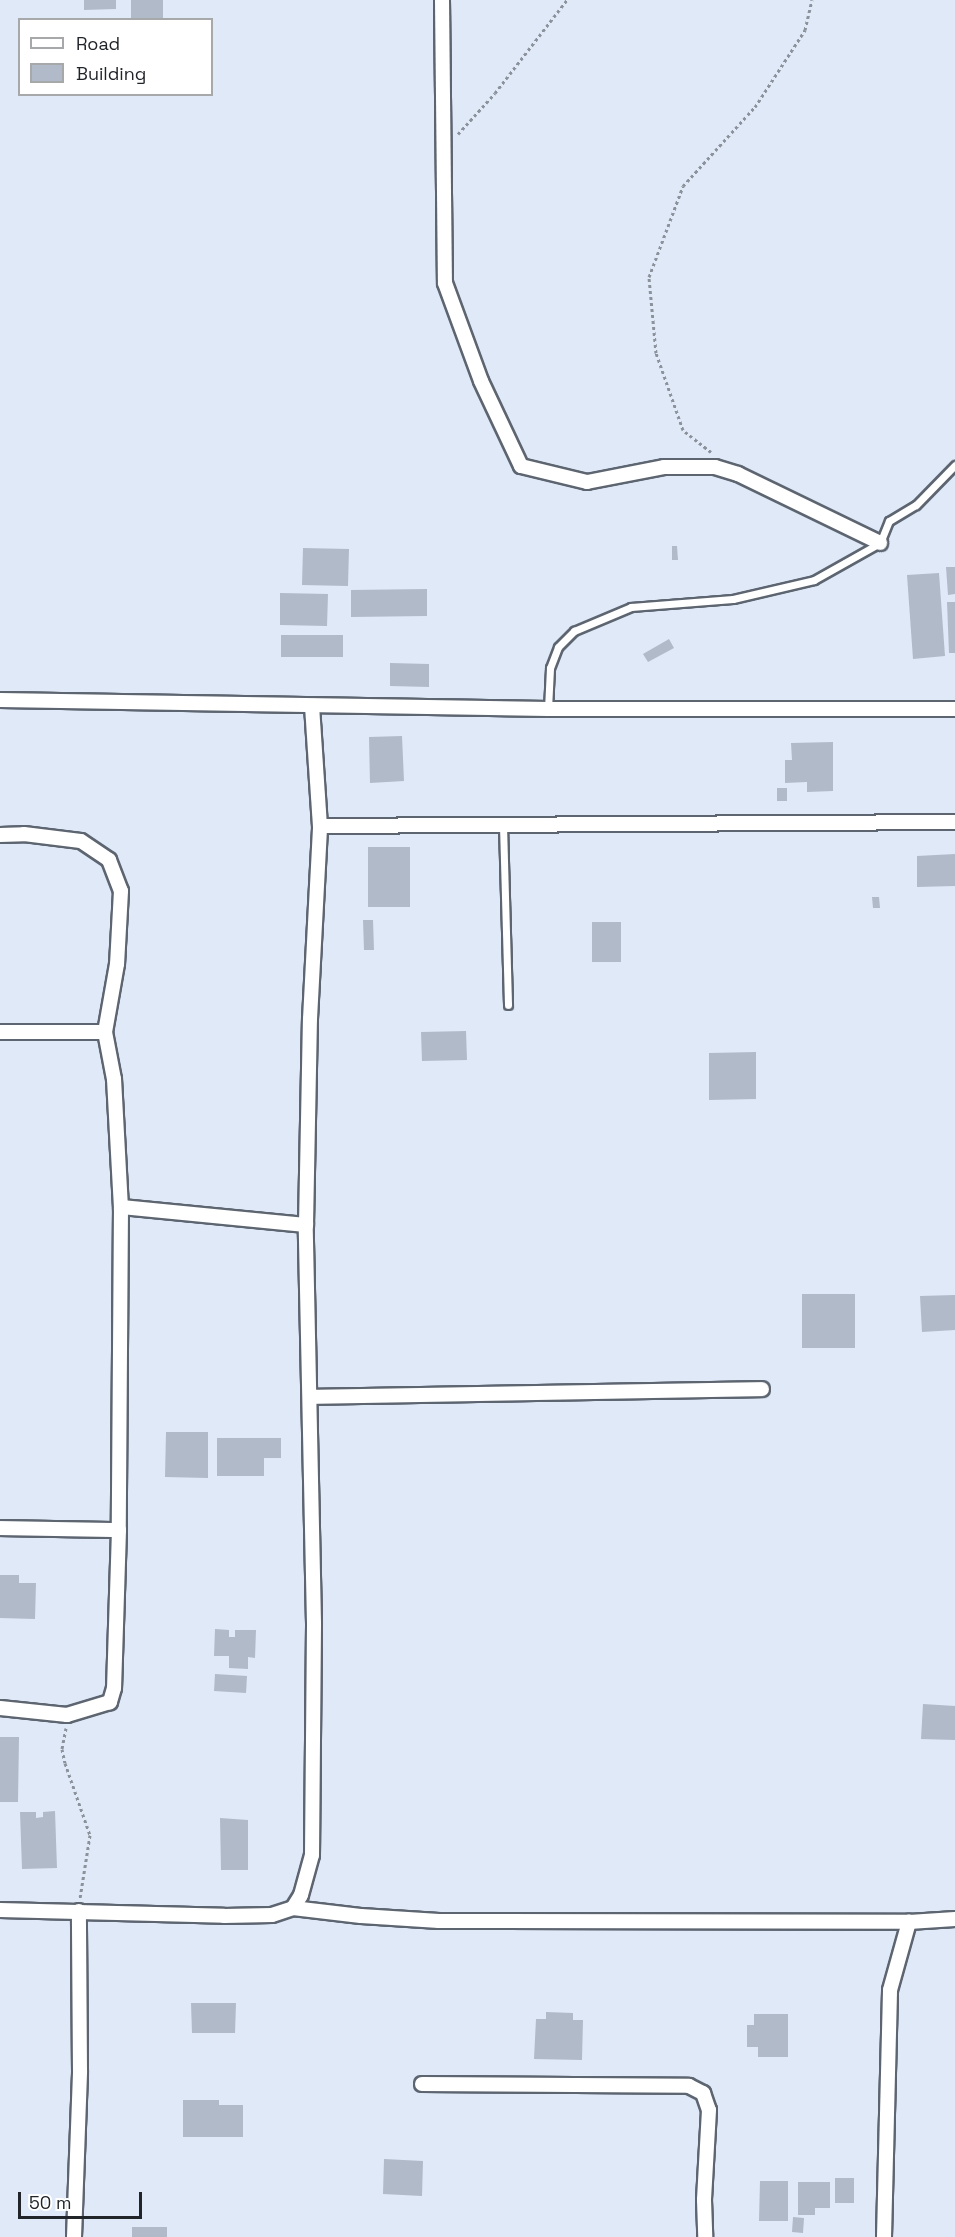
<!DOCTYPE html>
<style>
body{margin:0}
#map{position:relative;width:955px;height:2237px;overflow:hidden;background:#e0e9f8;font-family:"Space Grotesk",sans-serif}
div>[style]{position:absolute}
.building>*{inset:0;background:#b1bac8}
.path>*{height:3px;margin-top:-1.5px;transform-origin:0;background:repeating-linear-gradient(90deg,#8b929c 0 3px,transparent 0 6px)}
.roads{filter:drop-shadow(2px 0 #5d6571) drop-shadow(-2px 0 #5d6571) drop-shadow(0 2px #5d6571) drop-shadow(0 -2px #5d6571)}
.service>*{height:7px;margin:-3.5px;padding:0 3.5px;transform-origin:3.5px;border-radius:3.5px;background:#fff}
.minor>*{height:14px;margin:-7px;padding:0 7px;transform-origin:7px;border-radius:7px;background:#fff}
span{translate:-50% -50%;white-space:nowrap;text-align:center;line-height:1.15;-webkit-text-stroke:6px #fff;paint-order:stroke}
.legend{position:absolute;left:18px;top:18px;width:195px;height:78px;box-sizing:border-box;background:#fff;border:2px solid #a6a8aa;margin:0;padding:8px 10px;list-style:none;font-size:18px;color:#21252a}
.legend li{display:flex;align-items:center;gap:12px;height:30px}
.legend b{width:30px;border:2px solid #a6a8aa}
.scale{position:absolute;left:18px;top:2192px;width:124px;height:27px;box-sizing:border-box;border:3px solid #21252a;border-top:0;padding-left:8px;font-size:18px;line-height:21px;white-space:nowrap;color:#21252a;-webkit-text-stroke:4px #fff;paint-order:stroke}
</style>
<div id="map">
<div class="building">
<i style="clip-path:polygon(84px 0,116px 0,116px 9px,84px 10px)"></i>
<i style="clip-path:polygon(131px 0,163px 0,163px 20px,131px 20px)"></i>
<i style="clip-path:polygon(672px 546px,677px 546px,678px 560px,672px 560px)"></i>
<i style="clip-path:polygon(303px 548px,349px 549px,348px 586px,302px 585px)"></i>
<i style="clip-path:polygon(946px 567px,955px 567px,955px 594px,948px 595px)"></i>
<i style="clip-path:polygon(939px 573px,945px 656px,913px 659px,907px 575px)"></i>
<i style="clip-path:polygon(427px 589px,427px 616px,351px 617px,351px 590px)"></i>
<i style="clip-path:polygon(280px 593px,328px 594px,327px 626px,280px 625px)"></i>
<i style="clip-path:polygon(947px 602px,955px 602px,955px 653px,949px 653px)"></i>
<i style="clip-path:polygon(281px 635px,343px 635px,343px 657px,281px 657px)"></i>
<i style="clip-path:polygon(669px 639px,674px 648px,648px 662px,643px 654px)"></i>
<i style="clip-path:polygon(390px 663px,429px 664px,429px 687px,390px 686px)"></i>
<i style="clip-path:polygon(402px 736px,404px 781px,370px 783px,369px 737px)"></i>
<i style="clip-path:polygon(833px 742px,833px 791px,807px 792px,807px 782px,785px 783px,785px 760px,792px 760px,791px 743px)"></i>
<i style="clip-path:polygon(777px 788px,787px 788px,787px 801px,777px 801px)"></i>
<i style="clip-path:polygon(368px 847px,410px 847px,410px 907px,368px 907px)"></i>
<i style="clip-path:polygon(955px 854px,955px 886px,917px 887px,917px 856px)"></i>
<i style="clip-path:polygon(872px 897px,879px 897px,880px 908px,873px 908px)"></i>
<i style="clip-path:polygon(363px 920px,373px 920px,374px 950px,364px 950px)"></i>
<i style="clip-path:polygon(592px 922px,621px 922px,621px 962px,592px 962px)"></i>
<i style="clip-path:polygon(466px 1031px,467px 1060px,422px 1061px,421px 1032px)"></i>
<i style="clip-path:polygon(756px 1052px,756px 1099px,709px 1100px,709px 1053px)"></i>
<i style="clip-path:polygon(802px 1294px,855px 1294px,855px 1348px,802px 1348px)"></i>
<i style="clip-path:polygon(955px 1295px,955px 1330px,922px 1332px,920px 1296px)"></i>
<i style="clip-path:polygon(166px 1432px,208px 1432px,208px 1478px,165px 1477px)"></i>
<i style="clip-path:polygon(217px 1438px,281px 1438px,281px 1458px,264px 1458px,264px 1476px,217px 1476px)"></i>
<i style="clip-path:polygon(0 1575px,19px 1575px,19px 1583px,36px 1583px,35px 1619px,0 1618px)"></i>
<i style="clip-path:polygon(215px 1629px,229px 1630px,229px 1637px,235px 1637px,235px 1630px,256px 1630px,255px 1658px,248px 1657px,248px 1669px,229px 1668px,229px 1656px,214px 1656px)"></i>
<i style="clip-path:polygon(215px 1674px,247px 1676px,246px 1693px,214px 1691px)"></i>
<i style="clip-path:polygon(923px 1704px,955px 1706px,955px 1740px,921px 1739px)"></i>
<i style="clip-path:polygon(0 1737px,19px 1737px,18px 1802px,0 1802px)"></i>
<i style="clip-path:polygon(55px 1811px,57px 1868px,22px 1869px,20px 1812px,36px 1812px,36px 1818px,43px 1817px,43px 1812px)"></i>
<i style="clip-path:polygon(220px 1818px,248px 1820px,248px 1870px,221px 1870px)"></i>
<i style="clip-path:polygon(191px 2003px,236px 2003px,235px 2033px,192px 2033px)"></i>
<i style="clip-path:polygon(546px 2012px,573px 2013px,573px 2020px,583px 2020px,582px 2060px,534px 2059px,536px 2019px,546px 2019px)"></i>
<i style="clip-path:polygon(754px 2014px,788px 2014px,788px 2057px,758px 2057px,758px 2047px,747px 2047px,747px 2025px,754px 2025px)"></i>
<i style="clip-path:polygon(183px 2100px,219px 2100px,219px 2105px,243px 2105px,243px 2137px,183px 2137px)"></i>
<i style="clip-path:polygon(384px 2159px,423px 2161px,422px 2196px,383px 2194px)"></i>
<i style="clip-path:polygon(835px 2178px,854px 2178px,854px 2203px,835px 2203px)"></i>
<i style="clip-path:polygon(760px 2181px,788px 2181px,788px 2221px,759px 2221px)"></i>
<i style="clip-path:polygon(798px 2182px,830px 2182px,830px 2208px,815px 2208px,815px 2215px,798px 2215px)"></i>
<i style="clip-path:polygon(793px 2217px,804px 2218px,803px 2233px,792px 2232px)"></i>
<i style="clip-path:polygon(132px 2227px,167px 2227px,167px 2237px,132px 2237px)"></i>
</div>
<div class="path">
<i style="left:458px;top:134px;width:55px;rotate:-47.9deg"></i>
<i style="left:495px;top:93px;width:118px;rotate:-52.3deg"></i>
<i style="left:711px;top:452px;width:36px;rotate:-142deg"></i>
<i style="left:683px;top:430px;width:82px;rotate:-109.3deg"></i>
<i style="left:656px;top:353px;width:76px;rotate:-95.3deg"></i>
<i style="left:649px;top:277px;width:97px;rotate:-69.5deg"></i>
<i style="left:683px;top:186px;width:107px;rotate:-47.7deg"></i>
<i style="left:755px;top:107px;width:92px;rotate:-57deg"></i>
<i style="left:805px;top:30px;width:31px;rotate:-77deg"></i>
<i style="left:66px;top:1728px;width:21px;rotate:101deg"></i>
<i style="left:62px;top:1749px;width:14px;rotate:78deg"></i>
<i style="left:65px;top:1763px;width:76px;rotate:70.9deg"></i>
<i style="left:90px;top:1835px;width:64px;rotate:99deg"></i>
</div>
<div class="roads">
<div class="service">
<i style="left:548px;top:709px;width:41px;rotate:-87.2deg"></i>
<i style="left:550px;top:668px;width:22px;rotate:-69deg"></i>
<i style="left:558px;top:647px;width:23px;rotate:-45deg"></i>
<i style="left:574px;top:631px;width:62px;rotate:-22.8deg"></i>
<i style="left:631px;top:607px;width:102px;rotate:-4.5deg"></i>
<i style="left:733px;top:599px;width:83px;rotate:-13.2deg"></i>
<i style="left:814px;top:580px;width:76px;rotate:-29.3deg"></i>
<i style="left:880px;top:543px;width:24px;rotate:-68deg"></i>
<i style="left:889px;top:521px;width:31px;rotate:-31deg"></i>
<i style="left:916px;top:505px;width:56px;rotate:-45.7deg"></i>
<i style="left:503px;top:825px;width:180px;rotate:88.4deg"></i>
</div>
<div class="minor">
<i style="left:442px;top:0;width:283px;rotate:89.4deg"></i>
<i style="left:445px;top:283px;width:104px;rotate:69.8deg"></i>
<i style="left:481px;top:381px;width:94px;rotate:64.8deg"></i>
<i style="left:521px;top:466px;width:68px;rotate:13.6deg"></i>
<i style="left:587px;top:482px;width:78px;rotate:-11deg"></i>
<i style="left:664px;top:467px;width:51px"></i>
<i style="left:715px;top:467px;width:24px;rotate:17deg"></i>
<i style="left:738px;top:474px;width:158px;rotate:25.9deg"></i>
<i style="left:0;top:700px;width:548px;rotate:0.94deg"></i>
<i style="left:548px;top:709px;width:407px"></i>
<i style="left:312px;top:706px;width:120px;rotate:86.2deg"></i>
<i style="left:320px;top:826px;width:635px;rotate:-0.36deg"></i>
<i style="left:0;top:835px;width:24px;rotate:-2deg"></i>
<i style="left:24px;top:834px;width:57px;rotate:7deg"></i>
<i style="left:81px;top:841px;width:34px;rotate:34deg"></i>
<i style="left:109px;top:860px;width:33px;rotate:69deg"></i>
<i style="left:121px;top:891px;width:73px;rotate:93.1deg"></i>
<i style="left:117px;top:964px;width:69px;rotate:100deg"></i>
<i style="left:0;top:1032px;width:105px"></i>
<i style="left:105px;top:1032px;width:48px;rotate:79.2deg"></i>
<i style="left:114px;top:1079px;width:128px;rotate:86.9deg"></i>
<i style="left:121px;top:1207px;width:323px;rotate:90.4deg"></i>
<i style="left:119px;top:1530px;width:158px;rotate:91.8deg"></i>
<i style="left:114px;top:1688px;width:15px;rotate:106deg"></i>
<i style="left:110px;top:1702px;width:45px;rotate:163.2deg"></i>
<i style="left:67px;top:1715px;width:67px;rotate:-174deg"></i>
<i style="left:121px;top:1207px;width:186px;rotate:5.6deg"></i>
<i style="left:311px;top:1397px;width:451px;rotate:-1deg"></i>
<i style="left:0;top:1528px;width:119px;rotate:1deg"></i>
<i style="left:293px;top:1908px;width:15px;rotate:-58deg"></i>
<i style="left:301px;top:1895px;width:41px;rotate:-74.6deg"></i>
<i style="left:312px;top:1855px;width:232px;rotate:-89.5deg"></i>
<i style="left:314px;top:1623px;width:398px;rotate:-91.2deg"></i>
<i style="left:306px;top:1225px;width:206px;rotate:-88.9deg"></i>
<i style="left:310px;top:1019px;width:193px;rotate:-87deg"></i>
<i style="left:0;top:1910px;width:224px;rotate:1.5deg"></i>
<i style="left:224px;top:1916px;width:48px;rotate:-1.2deg"></i>
<i style="left:272px;top:1915px;width:22px;rotate:-18deg"></i>
<i style="left:293px;top:1908px;width:68px;rotate:6.7deg"></i>
<i style="left:361px;top:1916px;width:78px;rotate:3.7deg"></i>
<i style="left:439px;top:1921px;width:470px;rotate:0.1deg"></i>
<i style="left:909px;top:1922px;width:46px;rotate:-3.7deg"></i>
<i style="left:422px;top:2084px;width:267px;rotate:0.4deg"></i>
<i style="left:689px;top:2086px;width:16px;rotate:27deg"></i>
<i style="left:703px;top:2093px;width:18px;rotate:71deg"></i>
<i style="left:709px;top:2110px;width:90px;rotate:93.2deg"></i>
<i style="left:704px;top:2200px;width:37px;rotate:88deg"></i>
<i style="left:74px;top:2237px;width:166px;rotate:-87.9deg"></i>
<i style="left:80px;top:2071px;width:160px;rotate:-90.4deg"></i>
<i style="left:884px;top:2237px;width:247px;rotate:-88.6deg"></i>
<i style="left:890px;top:1990px;width:71px;rotate:-74.4deg"></i>
</div>
</div>
<ul class="legend">
<li><b style="height:8px;background:#fff"></b>Road</li>
<li><b style="height:16px;background:#b1bac8"></b>Building</li>
</ul>
<div class="scale">50 m</div>
</div>
